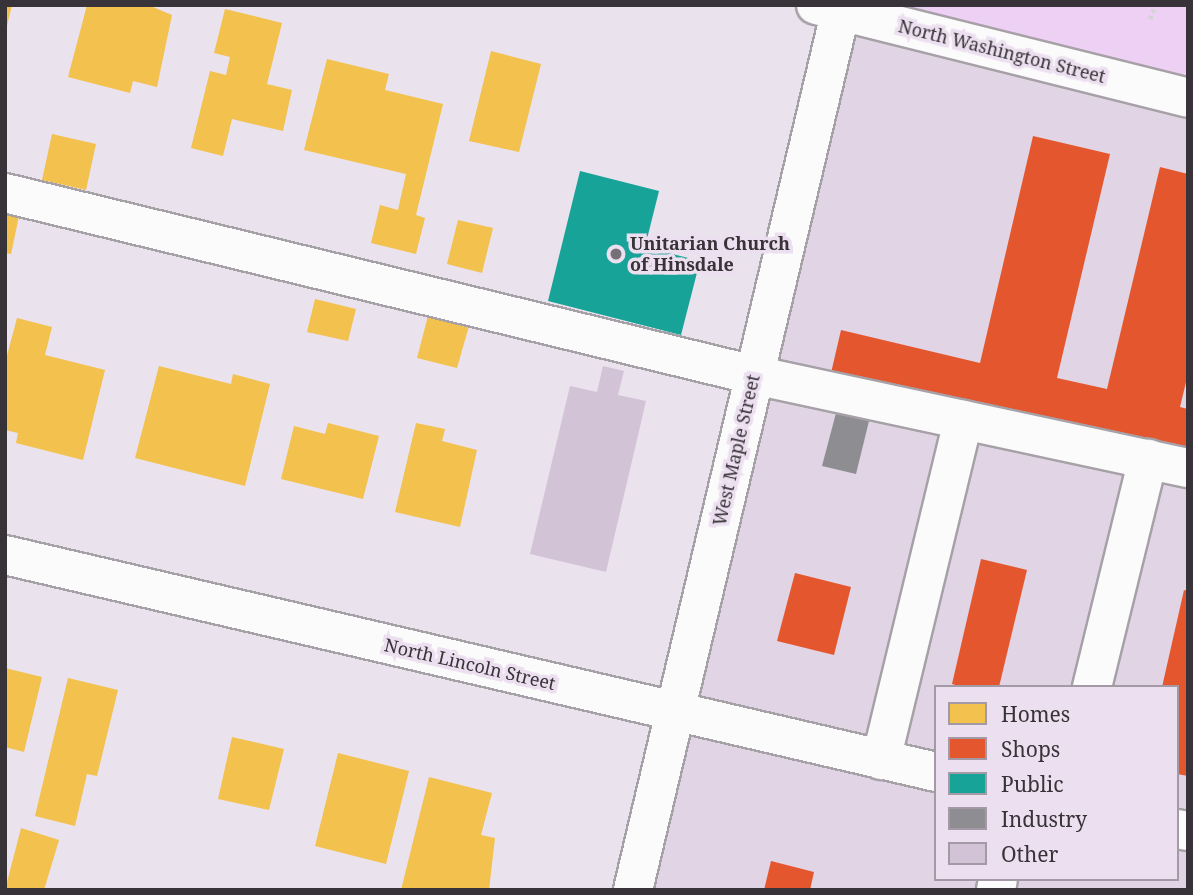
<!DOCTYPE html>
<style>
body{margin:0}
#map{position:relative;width:1193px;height:895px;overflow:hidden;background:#eae2ec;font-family:"Noto Serif",serif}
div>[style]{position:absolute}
.built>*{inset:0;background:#e1d4e4}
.green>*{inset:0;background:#eed0f4}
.homes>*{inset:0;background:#f2c14e}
.shops>*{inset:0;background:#e4572e}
.public>*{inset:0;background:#17a398}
.industry>*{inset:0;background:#8d8d92}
.building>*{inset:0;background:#d3c3d7}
.path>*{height:4.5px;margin-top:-2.25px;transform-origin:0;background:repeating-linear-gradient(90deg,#d5d3d6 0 3.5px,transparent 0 7px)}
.roads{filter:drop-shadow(2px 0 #a6a1a7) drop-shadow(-2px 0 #a6a1a7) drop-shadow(0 2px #a6a1a7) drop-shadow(0 -2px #a6a1a7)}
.minor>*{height:38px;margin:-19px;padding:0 19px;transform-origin:19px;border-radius:19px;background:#fcfbfc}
.dots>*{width:19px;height:19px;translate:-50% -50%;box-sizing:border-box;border:4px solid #ecdfef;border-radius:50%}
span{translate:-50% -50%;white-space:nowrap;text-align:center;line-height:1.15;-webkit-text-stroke:7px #ecdfef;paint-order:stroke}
.street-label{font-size:18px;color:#383339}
.poi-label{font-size:18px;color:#383339;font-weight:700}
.left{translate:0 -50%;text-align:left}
.frame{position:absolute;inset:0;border:7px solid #383339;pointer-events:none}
.legend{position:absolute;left:934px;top:685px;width:245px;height:196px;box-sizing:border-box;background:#ecdfef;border:2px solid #a49aa6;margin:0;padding:9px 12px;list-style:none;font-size:21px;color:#383339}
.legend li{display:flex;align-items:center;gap:14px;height:35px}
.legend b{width:35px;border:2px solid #a49aa6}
</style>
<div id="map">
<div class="built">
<i style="clip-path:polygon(evenodd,852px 34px,1188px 119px,1188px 890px,652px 890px,852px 34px,936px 687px,1177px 687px,1177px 879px,936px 879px,936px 687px)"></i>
</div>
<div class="green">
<i style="clip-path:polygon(892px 5px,1188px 5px,1188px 77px)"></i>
</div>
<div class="homes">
<i style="clip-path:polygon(5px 5px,12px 5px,6px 30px,5px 30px)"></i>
<i style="clip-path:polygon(87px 5px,148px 5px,172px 15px,157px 87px,133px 81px,130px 93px,68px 77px)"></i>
<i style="clip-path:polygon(225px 9px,282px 23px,267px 84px,292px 90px,283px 131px,232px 119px,223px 156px,191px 148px,210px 71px,226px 75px,230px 57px,214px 53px)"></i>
<i style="clip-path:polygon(491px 51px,541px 64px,519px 152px,469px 141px)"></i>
<i style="clip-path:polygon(327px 59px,389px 74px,385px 90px,443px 104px,416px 215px,425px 218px,416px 254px,371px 243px,380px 205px,398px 210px,406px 174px,304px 150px)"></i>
<i style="clip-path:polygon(52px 134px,96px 144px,86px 190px,42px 180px)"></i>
<i style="clip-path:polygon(5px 213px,19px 216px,11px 254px,5px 253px)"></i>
<i style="clip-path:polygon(458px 220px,493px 228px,482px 273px,447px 264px)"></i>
<i style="clip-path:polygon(315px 299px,356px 309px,348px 341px,307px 332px)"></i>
<i style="clip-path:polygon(428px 316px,469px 326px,457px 368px,417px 358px)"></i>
<i style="clip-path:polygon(17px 318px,52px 327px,45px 355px,105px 370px,83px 460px,16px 443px,18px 433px,5px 430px,5px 363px)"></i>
<i style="clip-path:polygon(159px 366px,231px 384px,233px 374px,270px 384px,245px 486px,135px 458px)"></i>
<i style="clip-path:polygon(328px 423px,379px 436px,363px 499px,281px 479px,294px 426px,325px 434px)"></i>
<i style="clip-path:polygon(416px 423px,445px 429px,442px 441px,477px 450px,460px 527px,395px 512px)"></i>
<i style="clip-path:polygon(5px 668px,42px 677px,24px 752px,5px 747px)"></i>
<i style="clip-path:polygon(68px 678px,118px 690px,97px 776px,87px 774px,75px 826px,35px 816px)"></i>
<i style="clip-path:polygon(232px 737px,284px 749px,269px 810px,218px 799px)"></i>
<i style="clip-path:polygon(338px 753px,409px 771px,386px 864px,315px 846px)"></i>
<i style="clip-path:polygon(429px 777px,492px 793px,481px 835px,495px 838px,489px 890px,401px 890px)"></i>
<i style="clip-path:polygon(21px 828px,59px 840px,44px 890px,5px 890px)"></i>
</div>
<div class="shops">
<i style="clip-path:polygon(1033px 136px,1110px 154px,1057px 378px,1107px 389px,1160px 167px,1188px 174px,1188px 374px,1180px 407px,1188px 409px,1188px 451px,831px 373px,841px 330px,980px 363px)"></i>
<i style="clip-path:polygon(981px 559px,1027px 570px,999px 687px,962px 687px,952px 684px)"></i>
<i style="clip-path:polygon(795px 573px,851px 587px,834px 655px,777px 641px)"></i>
<i style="clip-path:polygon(1184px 590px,1188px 591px,1188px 776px,1177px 774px,1177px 687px,1162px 687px)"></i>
<i style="clip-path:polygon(771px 861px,814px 872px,810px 890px,764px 890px)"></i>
</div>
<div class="public">
<i style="clip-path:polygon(580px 171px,659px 191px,645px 247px,700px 261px,681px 335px,548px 301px)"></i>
</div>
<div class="industry">
<i style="clip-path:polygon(836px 413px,869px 421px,856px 474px,822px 466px)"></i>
</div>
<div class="building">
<i style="clip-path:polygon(603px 366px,624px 371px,618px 395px,646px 401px,606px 572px,530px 554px,570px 386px,597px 392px)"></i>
</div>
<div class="path">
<i style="left:1150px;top:19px;width:15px;rotate:-70deg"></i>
</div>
<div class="roads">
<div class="minor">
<i style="left:816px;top:5px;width:383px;rotate:14deg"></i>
<i style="left:5px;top:193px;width:771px;rotate:13.66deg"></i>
<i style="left:754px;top:375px;width:444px;rotate:12.1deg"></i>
<i style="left:5px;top:555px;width:956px;rotate:13.12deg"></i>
<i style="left:1092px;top:687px;width:235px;rotate:-76.2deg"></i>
<i style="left:881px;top:760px;width:350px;rotate:-76.4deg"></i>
<i style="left:1177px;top:829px;width:11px;rotate:10deg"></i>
<i style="left:633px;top:890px;width:909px;rotate:-76.71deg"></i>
<i style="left:996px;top:890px;width:11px;rotate:-80deg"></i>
</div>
</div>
<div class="dots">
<i style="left:616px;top:254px;background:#767078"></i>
</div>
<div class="street-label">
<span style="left:1002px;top:51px;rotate:14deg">North Washington Street</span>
<span style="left:736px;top:450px;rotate:-77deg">West Maple Street</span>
<span style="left:470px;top:664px;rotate:13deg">North Lincoln Street</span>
</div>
<div class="poi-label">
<span class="left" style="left:630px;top:254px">Unitarian Church<br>of Hinsdale</span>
</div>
<div class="frame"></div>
<ul class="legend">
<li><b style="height:19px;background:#f2c14e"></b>Homes</li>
<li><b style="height:19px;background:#e4572e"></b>Shops</li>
<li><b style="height:19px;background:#17a398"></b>Public</li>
<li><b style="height:19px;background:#8d8d92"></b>Industry</li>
<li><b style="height:19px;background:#d3c3d7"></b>Other</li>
</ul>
</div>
